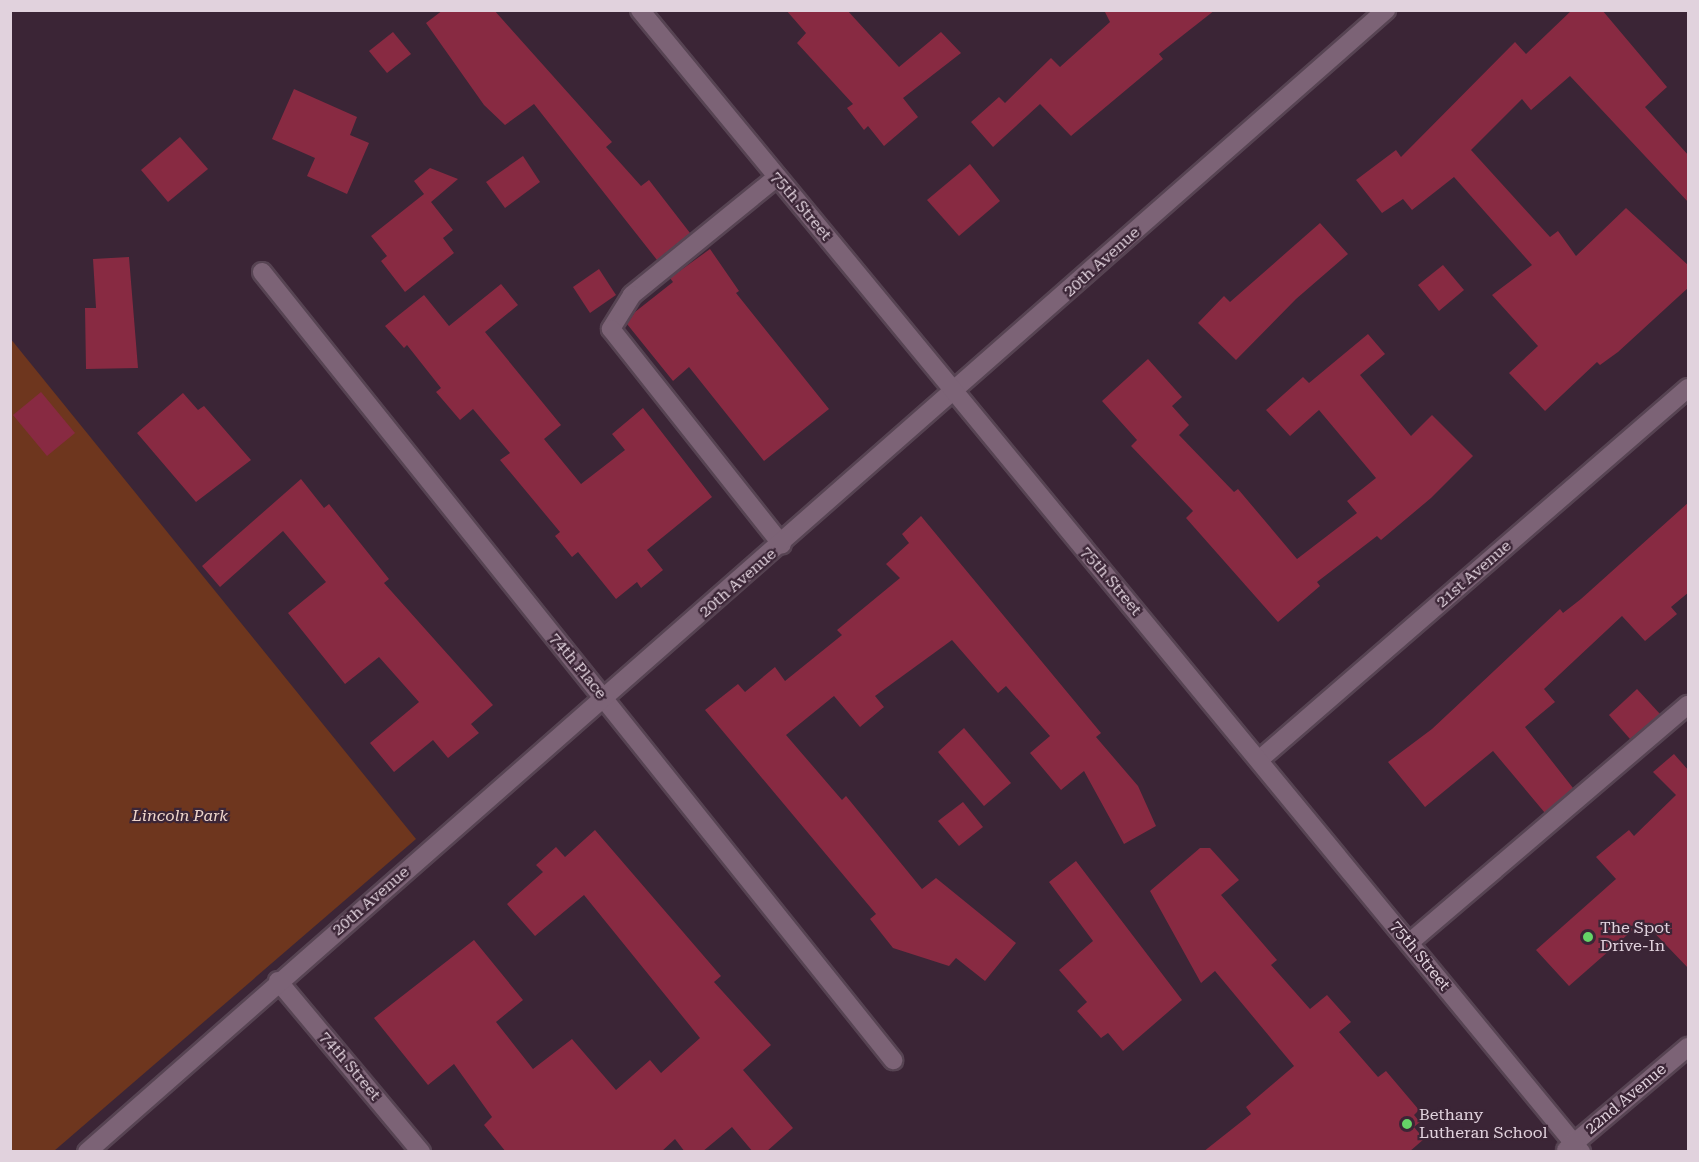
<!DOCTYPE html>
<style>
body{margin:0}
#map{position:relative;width:1699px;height:1162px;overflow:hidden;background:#3b2536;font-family:"Roboto Serif",serif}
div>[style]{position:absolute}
.green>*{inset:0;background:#6e361e}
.building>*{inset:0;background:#882a42}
.roads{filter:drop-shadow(2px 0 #574453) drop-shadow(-2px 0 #574453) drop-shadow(0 2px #574453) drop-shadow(0 -2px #574453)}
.lane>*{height:18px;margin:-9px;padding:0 9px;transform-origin:9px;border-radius:9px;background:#7c6376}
.street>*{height:18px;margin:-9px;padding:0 9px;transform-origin:9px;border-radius:9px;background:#7c6376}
.secondary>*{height:18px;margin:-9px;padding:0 9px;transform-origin:9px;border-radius:9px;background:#7c6376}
.dots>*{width:16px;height:16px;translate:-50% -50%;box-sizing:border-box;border:3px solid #3b2536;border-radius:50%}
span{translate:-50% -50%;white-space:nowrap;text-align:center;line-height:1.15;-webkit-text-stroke:4.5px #3b2536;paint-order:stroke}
.street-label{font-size:16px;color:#e1d2dd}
.park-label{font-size:16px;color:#efd6cc;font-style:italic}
.poi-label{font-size:16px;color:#e1d2dd}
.left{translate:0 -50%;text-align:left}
.frame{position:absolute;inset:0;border:12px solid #e1d2dd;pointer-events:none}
</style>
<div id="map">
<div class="green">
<i style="clip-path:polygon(10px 338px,416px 839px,54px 1151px,11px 1151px)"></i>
</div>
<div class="building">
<i style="clip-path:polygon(443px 10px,494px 10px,612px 142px,606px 147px,641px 186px,649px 180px,690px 233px,657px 260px,534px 104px,505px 125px,484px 105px,426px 23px)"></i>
<i style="clip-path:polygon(786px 10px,847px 10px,899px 67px,941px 32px,961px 53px,903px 98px,918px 117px,884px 146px,868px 126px,864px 130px,847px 108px,853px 104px,797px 43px,806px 33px)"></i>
<i style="clip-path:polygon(1104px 10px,1215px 10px,1159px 54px,1163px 59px,1071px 136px,1040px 104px,993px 147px,971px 122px,999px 97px,1005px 103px,1051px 58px,1060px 67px,1110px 22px)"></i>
<i style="clip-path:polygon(1572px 10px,1602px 10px,1667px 87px,1645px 107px,1689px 156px,1689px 203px,1570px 76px,1531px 110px,1522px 99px,1471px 150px,1550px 237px,1558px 231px,1576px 256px,1626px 208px,1689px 266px,1689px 287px,1618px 352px,1600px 365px,1597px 362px,1545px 411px,1509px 373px,1538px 346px,1492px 295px,1532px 265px,1454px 177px,1412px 210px,1403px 199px,1382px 213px,1356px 180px,1396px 150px,1401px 157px,1515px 42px,1526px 54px)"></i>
<i style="clip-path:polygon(393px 32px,411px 54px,387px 73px,369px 51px)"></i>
<i style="clip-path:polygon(294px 89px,357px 117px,350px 135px,369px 143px,347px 194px,307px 176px,315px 158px,272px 139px)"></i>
<i style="clip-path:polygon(180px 137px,208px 169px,168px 202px,141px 170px)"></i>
<i style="clip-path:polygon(523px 156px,540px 182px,505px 208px,486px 182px)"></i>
<i style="clip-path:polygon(970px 164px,1000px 201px,959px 236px,927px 200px)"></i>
<i style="clip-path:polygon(430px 168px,458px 179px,431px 202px,453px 230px,443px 238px,454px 253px,405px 292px,381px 261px,387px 256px,371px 236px,424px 194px,414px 181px)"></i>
<i style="clip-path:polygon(1320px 223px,1348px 254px,1296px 299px,1236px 360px,1198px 323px,1224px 296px,1230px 302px)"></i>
<i style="clip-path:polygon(710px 249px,739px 291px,736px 293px,829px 409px,764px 461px,689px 367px,673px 381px,627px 324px,635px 312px,673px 282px,670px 278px)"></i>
<i style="clip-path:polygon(129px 257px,138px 368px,86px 369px,85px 308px,96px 308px,93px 259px)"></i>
<i style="clip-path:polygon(1443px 265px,1464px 290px,1439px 311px,1418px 285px)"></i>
<i style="clip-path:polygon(599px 269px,616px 295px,590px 313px,573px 287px)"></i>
<i style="clip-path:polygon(501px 284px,518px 305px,485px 332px,561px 425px,544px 439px,581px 484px,625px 450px,612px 434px,643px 408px,712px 497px,647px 550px,663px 570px,641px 588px,637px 582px,616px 599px,578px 552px,572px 557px,555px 536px,560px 532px,500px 460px,510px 453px,473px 409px,460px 420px,436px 392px,441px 388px,407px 345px,404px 348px,385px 326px,424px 295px,449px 326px)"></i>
<i style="clip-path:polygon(1368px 334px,1385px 354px,1360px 375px,1411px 436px,1432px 415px,1473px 456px,1431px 498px,1381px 540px,1377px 536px,1317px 582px,1320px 586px,1278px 622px,1186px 518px,1193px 511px,1131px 446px,1137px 440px,1102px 401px,1148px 359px,1182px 397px,1172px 406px,1189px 425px,1179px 435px,1234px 492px,1238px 489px,1297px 559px,1357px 513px,1347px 501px,1376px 478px,1319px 410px,1290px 436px,1266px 410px,1303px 377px,1309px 383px)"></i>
<i style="clip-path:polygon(41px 392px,75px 433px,47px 456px,13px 415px)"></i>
<i style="clip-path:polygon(183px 393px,198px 410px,204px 406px,251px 460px,196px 502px,137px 433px)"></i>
<i style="clip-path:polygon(301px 479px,324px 508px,329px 504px,389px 579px,384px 583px,493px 705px,471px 724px,479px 733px,448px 758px,433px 740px,394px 772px,370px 743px,419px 702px,379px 657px,345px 684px,288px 613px,326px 582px,283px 531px,220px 587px,202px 566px)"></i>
<i style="clip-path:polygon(1689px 502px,1689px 592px,1671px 607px,1677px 614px,1645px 641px,1622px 616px,1544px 689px,1555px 702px,1525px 727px,1573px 788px,1545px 813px,1493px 751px,1425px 807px,1388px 762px,1432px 729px,1560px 609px,1563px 613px,1581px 599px)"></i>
<i style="clip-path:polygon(921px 516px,1101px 733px,1096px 737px,1138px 786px,1156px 826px,1124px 844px,1084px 771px,1061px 790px,1030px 753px,1050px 736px,1006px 686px,998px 693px,952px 640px,875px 696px,884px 707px,860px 727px,834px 696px,786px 735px,842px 800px,846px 796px,922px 889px,936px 878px,1016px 943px,985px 981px,956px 958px,949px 966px,893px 948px,870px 919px,876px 914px,705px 710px,738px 684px,745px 692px,775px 667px,785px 681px,842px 635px,837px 630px,900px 578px,886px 564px,909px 543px,902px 534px)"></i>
<i style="clip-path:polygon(1637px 689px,1660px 714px,1630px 739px,1609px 715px)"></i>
<i style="clip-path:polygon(964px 728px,1011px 783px,984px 806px,938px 752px)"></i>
<i style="clip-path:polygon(1674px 754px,1689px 771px,1689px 969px,1643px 921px,1569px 986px,1536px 950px,1616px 879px,1596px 857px,1629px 830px,1634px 836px,1676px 795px,1653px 772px)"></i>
<i style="clip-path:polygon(963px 802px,983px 827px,959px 846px,938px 821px)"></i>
<i style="clip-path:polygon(595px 830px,721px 976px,714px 982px,771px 1045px,743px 1070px,793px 1128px,766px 1152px,753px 1152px,732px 1127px,702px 1152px,685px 1152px,675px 1139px,661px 1152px,506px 1152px,484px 1125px,492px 1117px,454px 1064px,428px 1085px,374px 1018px,474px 940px,523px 1000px,496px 1022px,533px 1069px,572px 1039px,616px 1090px,650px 1060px,661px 1073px,700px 1038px,584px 895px,535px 936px,507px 904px,543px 872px,536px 865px,556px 847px,565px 857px)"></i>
<i style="clip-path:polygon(1200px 848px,1210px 848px,1239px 880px,1221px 895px,1277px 960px,1271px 965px,1310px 1009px,1327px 995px,1351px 1022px,1339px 1032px,1378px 1077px,1386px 1071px,1419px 1110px,1414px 1115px,1420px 1122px,1414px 1127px,1424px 1139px,1409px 1152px,1203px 1152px,1251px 1114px,1246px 1107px,1294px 1066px,1215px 971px,1201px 983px,1150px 891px)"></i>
<i style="clip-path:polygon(1076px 861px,1182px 1000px,1123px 1051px,1108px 1033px,1101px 1038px,1077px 1011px,1087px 1002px,1059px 970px,1093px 941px,1049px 882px)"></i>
</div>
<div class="roads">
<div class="lane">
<i style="left:777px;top:177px;width:187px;rotate:140.9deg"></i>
<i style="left:632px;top:295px;width:40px;rotate:122deg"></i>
<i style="left:611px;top:329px;width:275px;rotate:51.6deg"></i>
<i style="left:1409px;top:943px;width:367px;rotate:-40.5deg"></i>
</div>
<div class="street">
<i style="left:262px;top:272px;width:1010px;rotate:51.31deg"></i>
<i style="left:1259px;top:760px;width:568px;rotate:-40.93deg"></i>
<i style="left:278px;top:981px;width:223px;rotate:50.1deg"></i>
<i style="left:87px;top:1152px;width:1730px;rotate:-41.32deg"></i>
</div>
<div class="secondary">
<i style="left:640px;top:10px;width:1480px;rotate:50.51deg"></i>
<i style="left:1566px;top:1150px;width:160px;rotate:-40.2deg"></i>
</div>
</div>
<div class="dots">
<i style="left:1588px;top:937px;background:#65d467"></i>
<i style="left:1407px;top:1124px;background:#65d467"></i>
</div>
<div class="street-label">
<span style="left:801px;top:206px;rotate:50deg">75th Street</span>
<span style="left:1102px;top:262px;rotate:-42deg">20th Avenue</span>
<span style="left:1474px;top:574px;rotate:-41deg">21st Avenue</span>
<span style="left:1111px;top:581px;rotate:50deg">75th Street</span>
<span style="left:738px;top:583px;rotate:-41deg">20th Avenue</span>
<span style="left:578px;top:666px;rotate:51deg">74th Place</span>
<span style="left:371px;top:901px;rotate:-41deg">20th Avenue</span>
<span style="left:1420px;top:956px;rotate:51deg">75th Street</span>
<span style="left:350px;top:1066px;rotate:50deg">74th Street</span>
<span style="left:1626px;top:1099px;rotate:-40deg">22nd Avenue</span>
</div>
<div class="park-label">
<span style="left:180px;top:816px">Lincoln Park</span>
</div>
<div class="poi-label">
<span class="left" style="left:1600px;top:937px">The Spot<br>Drive-In</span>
<span class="left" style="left:1419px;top:1124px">Bethany<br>Lutheran School</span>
</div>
<div class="frame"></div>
</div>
